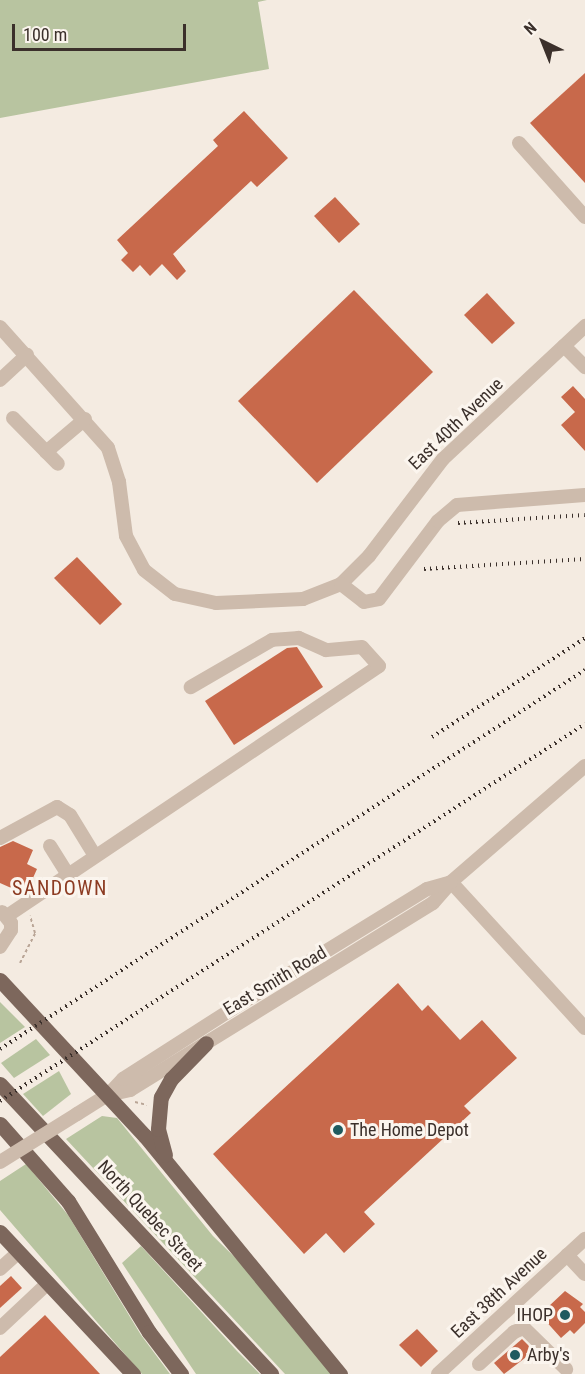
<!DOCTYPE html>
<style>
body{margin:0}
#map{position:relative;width:585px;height:1374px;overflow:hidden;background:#f4ebe1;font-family:"Roboto Condensed",sans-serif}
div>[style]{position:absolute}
.green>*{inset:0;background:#b8c4a0}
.building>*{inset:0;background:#c8694b}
.path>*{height:2px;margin-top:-1px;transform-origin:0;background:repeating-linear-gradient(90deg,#b9a596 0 3px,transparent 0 6px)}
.minor>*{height:14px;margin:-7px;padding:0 7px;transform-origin:7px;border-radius:7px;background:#cdbbac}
.major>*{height:15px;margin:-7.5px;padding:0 7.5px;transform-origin:7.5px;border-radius:7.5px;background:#7d675c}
.rail>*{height:4px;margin-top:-2px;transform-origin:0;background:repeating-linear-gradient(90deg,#3b302b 0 1.5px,transparent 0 6px)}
.minor-bridge>*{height:14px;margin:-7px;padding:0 7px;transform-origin:7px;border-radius:7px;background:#cdbbac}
.dots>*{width:16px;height:16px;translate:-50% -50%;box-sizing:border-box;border:3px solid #fbf5ee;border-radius:50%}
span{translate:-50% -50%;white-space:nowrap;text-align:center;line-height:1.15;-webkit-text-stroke:6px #fbf5ee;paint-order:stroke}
.street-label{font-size:18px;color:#3b302b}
.poi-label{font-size:18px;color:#3b302b}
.left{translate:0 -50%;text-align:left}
.right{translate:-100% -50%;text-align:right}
.neighbourhood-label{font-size:20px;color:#8c3b22;letter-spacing:1.5px}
.north{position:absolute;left:513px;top:12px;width:60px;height:60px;-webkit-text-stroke:4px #fbf5ee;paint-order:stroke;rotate:317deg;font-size:16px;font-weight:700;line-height:24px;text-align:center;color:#3b302b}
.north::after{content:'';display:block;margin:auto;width:21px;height:27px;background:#3b302b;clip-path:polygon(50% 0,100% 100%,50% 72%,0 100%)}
.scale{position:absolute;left:12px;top:24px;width:174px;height:27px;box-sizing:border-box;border:3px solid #3b302b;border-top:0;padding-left:8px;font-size:18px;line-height:21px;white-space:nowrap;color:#3b302b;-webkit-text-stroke:4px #fbf5ee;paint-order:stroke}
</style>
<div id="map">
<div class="green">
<i style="clip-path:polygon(0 0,267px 0,258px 2px,269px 69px,0 118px)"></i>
<i style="clip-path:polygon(0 1002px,25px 1027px,0 1043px)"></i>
<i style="clip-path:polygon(36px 1039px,50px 1055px,14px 1078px,1px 1063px)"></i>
<i style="clip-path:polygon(59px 1071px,71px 1094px,43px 1116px,23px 1094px)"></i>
<i style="clip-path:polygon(102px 1116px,117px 1118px,213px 1236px,252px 1274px,334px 1374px,285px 1374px,66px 1139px)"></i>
<i style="clip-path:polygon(26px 1164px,68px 1215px,141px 1335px,170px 1374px,142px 1374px,0 1210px,0 1181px)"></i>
<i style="clip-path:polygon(141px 1246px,237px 1351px,260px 1374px,196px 1374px,122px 1263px)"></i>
</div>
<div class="building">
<i style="clip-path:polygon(585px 73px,585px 183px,530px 123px)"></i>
<i style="clip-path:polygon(244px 111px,288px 158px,257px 187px,251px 181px,173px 254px,186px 271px,177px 280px,162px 264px,150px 276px,140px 265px,133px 272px,121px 260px,128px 253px,117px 240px,218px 146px,213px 140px)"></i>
<i style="clip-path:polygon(335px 197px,360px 224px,339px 243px,314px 216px)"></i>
<i style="clip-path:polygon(354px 290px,433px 372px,317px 483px,238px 401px)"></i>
<i style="clip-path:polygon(487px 293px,515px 323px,492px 344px,464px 315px)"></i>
<i style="clip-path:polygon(573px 386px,585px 399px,585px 451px,561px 425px,575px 412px,561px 397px)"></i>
<i style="clip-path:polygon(77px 557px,122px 604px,100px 625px,54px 578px)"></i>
<i style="clip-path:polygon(297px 647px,323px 687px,234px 745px,205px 701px,287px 648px)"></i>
<i style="clip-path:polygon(13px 841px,33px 850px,27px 864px,37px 869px,28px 889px,20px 885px,18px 891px,0 883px,0 847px)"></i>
<i style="clip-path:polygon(398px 983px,422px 1011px,428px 1005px,460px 1040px,482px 1020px,517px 1058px,464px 1106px,471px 1113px,364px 1212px,375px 1224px,344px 1253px,326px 1233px,304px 1254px,213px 1154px)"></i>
<i style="clip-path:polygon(11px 1276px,22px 1288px,0 1308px,0 1286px)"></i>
<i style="clip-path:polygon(565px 1291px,583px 1304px,580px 1307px,585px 1312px,585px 1323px,574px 1334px,570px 1330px,561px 1338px,543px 1318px,552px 1310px,548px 1307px)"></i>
<i style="clip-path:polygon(45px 1315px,100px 1374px,0 1374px,0 1357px)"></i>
<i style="clip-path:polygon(417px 1329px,438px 1351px,421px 1367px,399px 1345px)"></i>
<i style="clip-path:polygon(522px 1339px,534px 1351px,504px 1374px,494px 1363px)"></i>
</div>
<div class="path">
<i style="left:20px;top:963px;width:34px;rotate:-63deg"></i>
<i style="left:35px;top:933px;width:18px;rotate:-106deg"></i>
<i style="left:135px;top:1102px;width:12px;rotate:14deg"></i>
</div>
<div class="minor">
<i style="left:519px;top:143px;width:99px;rotate:48.3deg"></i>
<i style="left:0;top:327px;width:162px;rotate:48.2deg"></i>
<i style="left:108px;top:448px;width:36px;rotate:72deg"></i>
<i style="left:119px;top:482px;width:54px;rotate:82.6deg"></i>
<i style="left:126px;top:536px;width:38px;rotate:62deg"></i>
<i style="left:144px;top:570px;width:39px;rotate:38deg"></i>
<i style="left:175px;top:594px;width:42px;rotate:12.4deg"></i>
<i style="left:216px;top:603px;width:87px;rotate:-2.6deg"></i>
<i style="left:303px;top:599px;width:41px;rotate:-21.5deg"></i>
<i style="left:341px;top:584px;width:40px;rotate:-45deg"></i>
<i style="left:369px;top:556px;width:122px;rotate:-52.7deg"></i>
<i style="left:443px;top:459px;width:195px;rotate:-43.1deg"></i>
<i style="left:564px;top:346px;width:30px;rotate:45deg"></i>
<i style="left:0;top:380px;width:37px;rotate:-43deg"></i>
<i style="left:13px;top:418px;width:64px;rotate:45.6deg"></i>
<i style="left:46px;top:452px;width:51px;rotate:-40.2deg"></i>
<i style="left:341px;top:584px;width:29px;rotate:38deg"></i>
<i style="left:364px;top:602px;width:15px;rotate:-11deg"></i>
<i style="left:379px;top:599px;width:98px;rotate:-52.9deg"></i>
<i style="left:438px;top:521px;width:25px;rotate:-40deg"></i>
<i style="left:457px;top:505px;width:128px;rotate:-4.5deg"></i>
<i style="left:0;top:838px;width:65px;rotate:-28.5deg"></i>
<i style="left:57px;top:807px;width:15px;rotate:32deg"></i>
<i style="left:70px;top:815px;width:48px;rotate:58.6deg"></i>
<i style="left:50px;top:846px;width:34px;rotate:58deg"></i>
<i style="left:451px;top:882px;width:198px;rotate:47.5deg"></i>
<i style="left:7px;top:916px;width:448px;rotate:-33.9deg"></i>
<i style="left:379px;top:666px;width:25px;rotate:-132deg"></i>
<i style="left:362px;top:647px;width:36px;rotate:175deg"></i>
<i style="left:326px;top:650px;width:30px;rotate:-156deg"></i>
<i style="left:299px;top:638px;width:27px;rotate:176deg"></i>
<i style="left:272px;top:640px;width:94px;rotate:149.9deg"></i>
<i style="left:0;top:947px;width:20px;rotate:-57deg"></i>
<i style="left:11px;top:930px;width:7px;rotate:-90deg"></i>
<i style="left:11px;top:923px;width:14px;rotate:-129deg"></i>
<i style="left:108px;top:1095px;width:23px;rotate:-13deg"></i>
<i style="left:130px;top:1090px;width:356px;rotate:-31.7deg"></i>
<i style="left:433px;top:903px;width:28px;rotate:-49deg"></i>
<i style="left:451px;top:882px;width:177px;rotate:-40.9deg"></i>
<i style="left:77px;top:1114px;width:36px;rotate:-32deg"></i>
<i style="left:108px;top:1095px;width:22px;rotate:-47deg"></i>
<i style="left:123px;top:1079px;width:130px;rotate:-32.7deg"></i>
<i style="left:232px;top:1009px;width:229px;rotate:-31.6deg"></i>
<i style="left:427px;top:889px;width:25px;rotate:-16deg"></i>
<i style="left:567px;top:1255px;width:26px;rotate:47deg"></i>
<i style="left:0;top:1269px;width:25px;rotate:-42deg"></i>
<i style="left:0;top:1328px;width:66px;rotate:-43.2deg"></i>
<i style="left:479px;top:1364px;width:47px;rotate:-42.4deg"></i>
<i style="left:514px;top:1332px;width:11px;rotate:-22deg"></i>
<i style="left:524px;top:1328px;width:59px;rotate:44.3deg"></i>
<i style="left:438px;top:1374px;width:200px;rotate:-42.6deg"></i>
</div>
<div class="major">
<i style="left:0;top:980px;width:213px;rotate:47.1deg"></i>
<i style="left:145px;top:1136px;width:308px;rotate:50.7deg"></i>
<i style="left:0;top:1084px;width:397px;rotate:46.9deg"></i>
<i style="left:0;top:1124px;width:103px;rotate:48.6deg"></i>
<i style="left:68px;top:1201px;width:154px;rotate:58.3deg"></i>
<i style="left:149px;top:1332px;width:53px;rotate:52.7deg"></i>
<i style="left:165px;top:1155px;width:27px;rotate:-105deg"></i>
<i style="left:158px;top:1129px;width:32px;rotate:-85deg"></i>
<i style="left:161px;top:1097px;width:21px;rotate:-61deg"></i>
<i style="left:171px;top:1079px;width:50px;rotate:-45.8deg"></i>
<i style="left:0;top:1232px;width:195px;rotate:46.9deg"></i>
</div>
<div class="rail">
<i style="left:458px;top:523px;width:127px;rotate:-3.6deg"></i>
<i style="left:424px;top:569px;width:161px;rotate:-3.6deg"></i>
<i style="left:432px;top:737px;width:182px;rotate:-32.9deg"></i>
<i style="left:0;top:1049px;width:697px;rotate:-32.94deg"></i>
<i style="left:0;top:1101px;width:696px;rotate:-32.8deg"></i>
</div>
<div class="minor-bridge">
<i style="left:0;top:1162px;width:91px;rotate:-31.9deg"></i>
</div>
<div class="dots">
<i style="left:338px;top:1130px;background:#1f5a5e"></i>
<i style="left:565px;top:1315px;background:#1f5a5e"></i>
<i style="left:515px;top:1355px;background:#1f5a5e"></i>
</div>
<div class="street-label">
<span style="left:456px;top:424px;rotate:-44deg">East 40th Avenue</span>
<span style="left:275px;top:981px;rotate:-31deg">East Smith Road</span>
<span style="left:150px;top:1216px;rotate:47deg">North Quebec Street</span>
<span style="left:499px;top:1293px;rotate:-43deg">East 38th Avenue</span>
</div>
<div class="poi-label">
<span class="left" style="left:350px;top:1130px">The Home Depot</span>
<span class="right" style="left:553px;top:1315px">IHOP</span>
<span class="left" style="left:527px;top:1355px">Arby's</span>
</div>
<div class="neighbourhood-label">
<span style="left:60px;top:888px">SANDOWN</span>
</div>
<div class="north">N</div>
<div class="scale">100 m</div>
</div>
